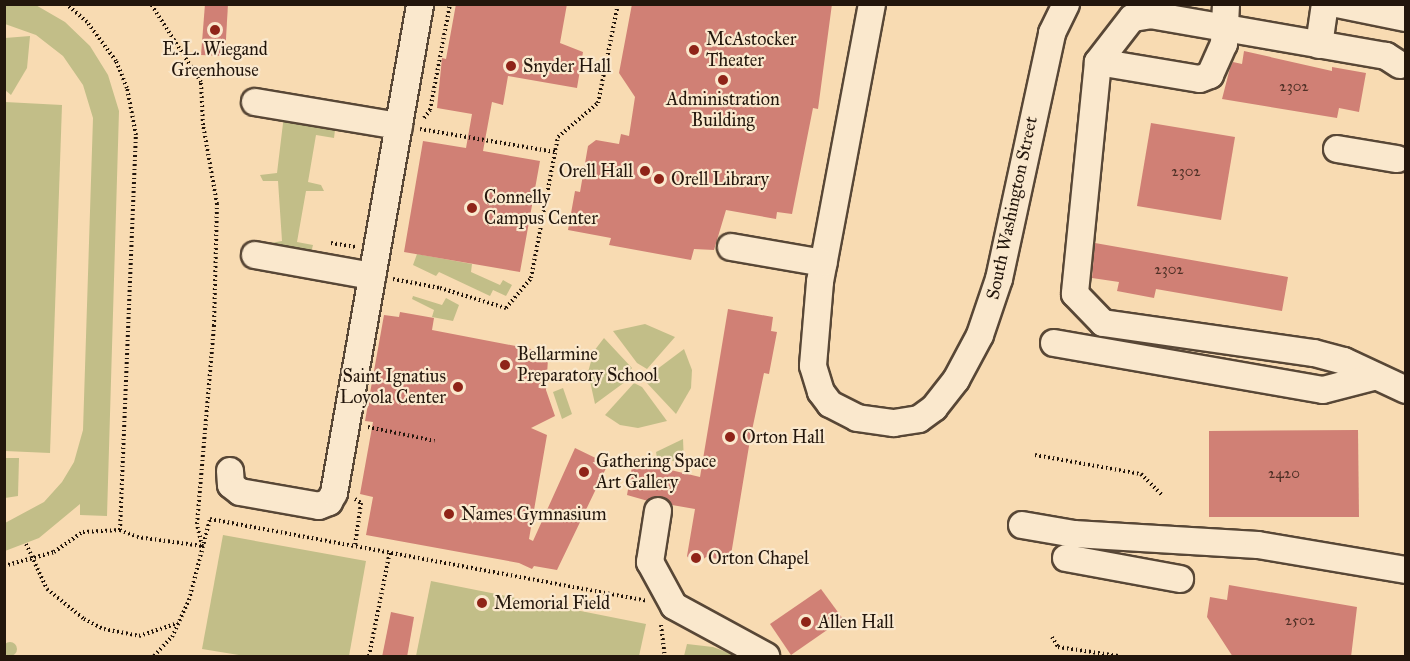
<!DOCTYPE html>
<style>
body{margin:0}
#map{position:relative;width:1410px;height:661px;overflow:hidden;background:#f8dbb2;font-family:"IM FELL Great Primer",serif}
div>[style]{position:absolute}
.green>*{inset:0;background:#c2be88}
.round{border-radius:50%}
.building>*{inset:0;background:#d08075}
.path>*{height:4px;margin-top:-2px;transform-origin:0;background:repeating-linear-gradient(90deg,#23160c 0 1.5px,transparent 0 4.5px)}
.roads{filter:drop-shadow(2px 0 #584736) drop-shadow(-2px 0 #584736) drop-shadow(0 2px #584736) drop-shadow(0 -2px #584736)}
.minor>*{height:26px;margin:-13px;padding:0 13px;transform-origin:13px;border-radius:13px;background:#fae8cd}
.dots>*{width:16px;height:16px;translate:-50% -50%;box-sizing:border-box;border:3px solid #fae8cd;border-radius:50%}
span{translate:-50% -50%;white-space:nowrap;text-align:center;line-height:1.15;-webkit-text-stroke:4.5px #fae8cd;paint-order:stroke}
.number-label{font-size:15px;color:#4e3026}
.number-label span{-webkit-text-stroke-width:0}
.poi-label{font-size:18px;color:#23160c}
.left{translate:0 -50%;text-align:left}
.right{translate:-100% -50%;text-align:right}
.street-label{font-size:18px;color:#23160c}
.frame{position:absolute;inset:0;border:6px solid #23160c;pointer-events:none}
</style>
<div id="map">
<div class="green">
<i style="clip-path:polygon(34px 4px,65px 22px,90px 46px,108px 75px,119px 111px,107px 516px,80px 515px,80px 504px,39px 538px,5px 551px,5px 523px,44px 502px,62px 482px,74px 462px,83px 430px,93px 118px,83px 85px,63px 56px,36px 35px,5px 24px,5px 5px)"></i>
<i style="clip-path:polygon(30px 36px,27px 68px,11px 95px,5px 90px,5px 38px)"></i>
<i style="clip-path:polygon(5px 102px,62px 105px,50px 453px,5px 451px)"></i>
<i style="clip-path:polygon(284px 115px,335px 130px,334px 138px,316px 135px,308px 182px,321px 185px,324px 191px,306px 191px,297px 242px,313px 245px,311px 253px,265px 244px,282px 241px,278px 181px,263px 181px,260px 175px,277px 173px)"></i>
<i style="clip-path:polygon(417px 254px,472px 264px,471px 272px,500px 285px,503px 280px,512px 285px,506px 296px,493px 290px,490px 296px,439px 272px,436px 276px,413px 265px)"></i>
<i style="clip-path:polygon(413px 296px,442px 305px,446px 298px,459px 305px,453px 321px,432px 317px,434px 310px,412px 299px)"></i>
<i style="clip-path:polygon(645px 324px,675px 337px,647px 369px,637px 363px,613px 331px)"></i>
<i style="clip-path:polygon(604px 338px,632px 368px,625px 376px,629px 379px,595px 404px,588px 372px,594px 351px)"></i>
<i style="clip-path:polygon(684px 349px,692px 370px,691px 388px,676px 414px,646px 382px,652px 373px)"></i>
<i style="clip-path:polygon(634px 383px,642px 387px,667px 421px,638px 428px,620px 425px,605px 415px)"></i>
<i style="clip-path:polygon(563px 388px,572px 414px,562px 419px,553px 392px)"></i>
<i style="clip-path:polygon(683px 439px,684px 463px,657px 458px,656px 452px)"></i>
<i style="clip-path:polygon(5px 458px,19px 458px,18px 496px,5px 498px)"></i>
<i style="clip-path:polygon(223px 535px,366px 561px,349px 656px,245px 656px,202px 649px)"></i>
<i style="clip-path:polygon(431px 581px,646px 624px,639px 656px,416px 656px)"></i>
<i class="round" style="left:3px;top:642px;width:14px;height:14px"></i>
<i style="clip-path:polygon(687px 644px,713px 647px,737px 656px,684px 656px)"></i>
</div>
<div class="building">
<i style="clip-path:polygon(205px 4px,228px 4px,225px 56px,201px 55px)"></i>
<i style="clip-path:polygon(456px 4px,567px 4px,560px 43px,583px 52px,577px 88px,508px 76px,503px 105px,492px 102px,483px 151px,540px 161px,520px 272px,404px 252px,423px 141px,466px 148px,472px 114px,437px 108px,442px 58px,446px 59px)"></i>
<i style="clip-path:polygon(632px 4px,832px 4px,818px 109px,813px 108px,792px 214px,777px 212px,776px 219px,726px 210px,714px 250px,694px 249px,691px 260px,609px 245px,611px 238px,568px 230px,575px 191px,580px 192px,588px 146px,596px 140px,619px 144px,621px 134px,629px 136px,635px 97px,619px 73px)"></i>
<i style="clip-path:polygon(1244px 51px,1332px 71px,1332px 67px,1366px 73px,1359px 112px,1339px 108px,1337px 118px,1222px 99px,1230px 68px,1233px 62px,1242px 64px)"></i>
<i style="clip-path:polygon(1151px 123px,1235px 137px,1221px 220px,1137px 206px)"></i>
<i style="clip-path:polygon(1095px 243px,1288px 277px,1282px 311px,1156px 289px,1154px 298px,1117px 291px,1119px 282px,1092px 278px)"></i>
<i style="clip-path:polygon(728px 309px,773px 317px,771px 331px,777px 332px,769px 374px,764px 373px,750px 440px,730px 561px,706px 557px,699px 563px,691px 562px,687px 556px,695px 509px,672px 505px,661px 496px,648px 501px,627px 495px,633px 461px,700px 477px)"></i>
<i style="clip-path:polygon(400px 312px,434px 318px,432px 330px,536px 350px,535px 356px,548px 359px,546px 390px,555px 416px,531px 428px,547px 435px,529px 539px,533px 541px,575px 448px,608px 464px,557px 570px,534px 566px,532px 569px,519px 563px,366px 535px,373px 497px,360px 494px,373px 422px,365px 421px,384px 315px,399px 317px)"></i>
<i style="clip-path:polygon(1358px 430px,1359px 517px,1209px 517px,1209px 431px)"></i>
<i style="clip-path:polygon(1229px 585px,1357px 607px,1351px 657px,1233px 657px,1207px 617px,1210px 597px,1227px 600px)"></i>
<i style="clip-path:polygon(821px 589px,843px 619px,791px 655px,770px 624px)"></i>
<i style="clip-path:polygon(391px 612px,414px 617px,407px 657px,382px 657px)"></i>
</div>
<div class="path">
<i style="left:424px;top:118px;width:10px;rotate:-53deg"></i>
<i style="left:430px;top:110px;width:108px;rotate:-79.3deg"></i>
<i style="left:420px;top:129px;width:137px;rotate:9.7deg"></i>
<i style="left:331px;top:243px;width:25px;rotate:9deg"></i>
<i style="left:393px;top:279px;width:48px;rotate:10.8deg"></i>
<i style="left:440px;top:288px;width:69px;rotate:16.9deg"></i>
<i style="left:506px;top:308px;width:39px;rotate:-50deg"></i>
<i style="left:531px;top:278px;width:144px;rotate:-79.2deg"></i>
<i style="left:558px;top:137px;width:52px;rotate:-40.4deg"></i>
<i style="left:598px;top:103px;width:101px;rotate:-78.6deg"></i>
<i style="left:368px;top:427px;width:68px;rotate:11.8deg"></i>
<i style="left:1035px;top:455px;width:108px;rotate:10.2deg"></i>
<i style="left:1141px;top:474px;width:31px;rotate:45deg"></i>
<i style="left:355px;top:499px;width:7px;rotate:34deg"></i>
<i style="left:361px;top:503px;width:42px;rotate:98.1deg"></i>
<i style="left:120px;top:530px;width:18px;rotate:22deg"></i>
<i style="left:137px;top:537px;width:66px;rotate:7.9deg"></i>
<i style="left:202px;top:546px;width:23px;rotate:-103deg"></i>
<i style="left:197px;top:524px;width:199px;rotate:-85.1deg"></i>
<i style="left:214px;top:326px;width:122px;rotate:-88.6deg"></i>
<i style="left:217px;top:204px;width:80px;rotate:-100deg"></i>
<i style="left:203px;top:125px;width:43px;rotate:-92.7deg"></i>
<i style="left:201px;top:82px;width:93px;rotate:-122.7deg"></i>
<i style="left:26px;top:544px;width:50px;rotate:65deg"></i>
<i style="left:47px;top:589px;width:48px;rotate:39deg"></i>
<i style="left:84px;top:619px;width:22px;rotate:27deg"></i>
<i style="left:104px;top:629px;width:36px;rotate:11deg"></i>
<i style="left:139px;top:636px;width:41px;rotate:-18.4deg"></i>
<i style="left:4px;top:566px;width:52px;rotate:-15.6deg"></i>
<i style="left:54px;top:552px;width:35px;rotate:-35deg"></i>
<i style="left:83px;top:532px;width:37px;rotate:-3deg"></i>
<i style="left:120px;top:530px;width:395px;rotate:-87.7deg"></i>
<i style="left:136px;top:135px;width:48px;rotate:-100.8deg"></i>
<i style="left:127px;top:88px;width:29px;rotate:-112deg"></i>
<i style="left:116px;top:61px;width:49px;rotate:-126.6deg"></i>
<i style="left:87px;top:22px;width:28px;rotate:-139deg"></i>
<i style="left:661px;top:625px;width:31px;rotate:83deg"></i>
<i style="left:1052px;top:637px;width:12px;rotate:59deg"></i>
<i style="left:1058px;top:647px;width:61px;rotate:8.5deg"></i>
<i style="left:154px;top:656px;width:26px;rotate:-47deg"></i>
<i style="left:172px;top:637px;width:41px;rotate:-65.3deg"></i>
<i style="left:189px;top:600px;width:84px;rotate:-75.5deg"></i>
<i style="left:210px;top:519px;width:445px;rotate:10.6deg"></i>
<i style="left:369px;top:656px;width:107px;rotate:-78.7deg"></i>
</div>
<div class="roads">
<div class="minor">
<i style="left:872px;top:4px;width:283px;rotate:100.6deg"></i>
<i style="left:820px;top:282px;width:84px;rotate:94.8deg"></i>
<i style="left:813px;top:366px;width:27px;rotate:73deg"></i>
<i style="left:821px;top:392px;width:15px;rotate:53deg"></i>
<i style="left:830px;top:404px;width:30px;rotate:27deg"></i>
<i style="left:857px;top:418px;width:37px;rotate:8deg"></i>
<i style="left:894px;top:423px;width:25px;rotate:-9deg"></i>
<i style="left:919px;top:419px;width:19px;rotate:-36deg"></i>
<i style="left:934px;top:408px;width:36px;rotate:-52deg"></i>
<i style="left:956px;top:380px;width:51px;rotate:-61.9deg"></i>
<i style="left:980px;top:335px;width:59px;rotate:-71.3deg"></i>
<i style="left:999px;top:279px;width:252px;rotate:-77.8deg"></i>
<i style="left:1052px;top:33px;width:32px;rotate:-64deg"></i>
<i style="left:1337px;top:4px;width:70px;rotate:11.5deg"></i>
<i style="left:1319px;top:45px;width:41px;rotate:-81.7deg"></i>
<i style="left:1098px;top:62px;width:103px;rotate:9.5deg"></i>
<i style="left:1200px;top:79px;width:11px;rotate:-22deg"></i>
<i style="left:1210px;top:75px;width:34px;rotate:-66deg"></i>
<i style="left:1224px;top:44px;width:40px;rotate:-87.1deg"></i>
<i style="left:1400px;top:65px;width:17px;rotate:-147deg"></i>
<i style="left:1386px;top:56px;width:238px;rotate:-170.1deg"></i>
<i style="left:1152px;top:15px;width:20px;rotate:171deg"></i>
<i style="left:1132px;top:18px;width:56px;rotate:127.7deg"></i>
<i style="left:1098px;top:62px;width:233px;rotate:95.7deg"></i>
<i style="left:1075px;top:294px;width:40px;rotate:46deg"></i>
<i style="left:1103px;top:323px;width:213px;rotate:8.1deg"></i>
<i style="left:1314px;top:353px;width:31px;rotate:15deg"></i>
<i style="left:1344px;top:361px;width:68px;rotate:25.1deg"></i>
<i style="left:255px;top:102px;width:146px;rotate:9.5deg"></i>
<i style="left:1337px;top:149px;width:61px;rotate:9.5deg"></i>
<i style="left:731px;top:247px;width:94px;rotate:9.8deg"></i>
<i style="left:255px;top:255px;width:119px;rotate:10.2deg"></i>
<i style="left:1054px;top:343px;width:273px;rotate:9.9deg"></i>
<i style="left:1323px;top:390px;width:52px;rotate:-14.6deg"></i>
<i style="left:230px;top:471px;width:14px;rotate:86deg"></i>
<i style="left:231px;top:485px;width:11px;rotate:38deg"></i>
<i style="left:240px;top:492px;width:80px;rotate:10deg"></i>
<i style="left:319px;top:506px;width:11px;rotate:-22deg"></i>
<i style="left:329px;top:502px;width:10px;rotate:-61deg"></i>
<i style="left:334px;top:493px;width:497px;rotate:-80deg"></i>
<i style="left:658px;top:511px;width:52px;rotate:98.9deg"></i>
<i style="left:650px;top:562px;width:50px;rotate:61.4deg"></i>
<i style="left:674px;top:606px;width:105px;rotate:28.5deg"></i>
<i style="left:1022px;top:525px;width:53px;rotate:9.8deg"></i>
<i style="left:1074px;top:534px;width:184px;rotate:3.4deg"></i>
<i style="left:1258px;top:545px;width:150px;rotate:9.6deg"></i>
<i style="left:1066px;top:558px;width:116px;rotate:10.4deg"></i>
</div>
</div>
<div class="dots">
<i style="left:215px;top:30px;background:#8f2418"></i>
<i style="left:694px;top:50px;background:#8f2418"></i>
<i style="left:511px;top:66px;background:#8f2418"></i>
<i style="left:723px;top:80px;background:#8f2418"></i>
<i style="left:645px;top:171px;background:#8f2418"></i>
<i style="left:659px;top:179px;background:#8f2418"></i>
<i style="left:472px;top:208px;background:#8f2418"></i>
<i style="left:505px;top:365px;background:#8f2418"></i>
<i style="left:458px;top:387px;background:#8f2418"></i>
<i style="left:730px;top:437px;background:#8f2418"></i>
<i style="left:584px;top:472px;background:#8f2418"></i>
<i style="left:449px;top:514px;background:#8f2418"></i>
<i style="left:696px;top:558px;background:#8f2418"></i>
<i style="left:482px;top:603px;background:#8f2418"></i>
<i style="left:806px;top:622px;background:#8f2418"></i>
</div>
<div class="number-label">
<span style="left:1294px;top:87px">2302</span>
<span style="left:1186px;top:172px">2302</span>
<span style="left:1169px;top:270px">2302</span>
<span style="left:1284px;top:474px">2420</span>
<span style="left:1300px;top:621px">2502</span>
</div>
<div class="poi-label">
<span class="left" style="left:706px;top:50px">McAstocker<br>Theater</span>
<span style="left:215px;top:60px">E. L. Wiegand<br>Greenhouse</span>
<span class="left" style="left:523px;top:66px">Snyder Hall</span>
<span style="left:723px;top:110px">Administration<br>Building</span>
<span class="right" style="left:633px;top:171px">Orell Hall</span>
<span class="left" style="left:671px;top:179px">Orell Library</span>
<span class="left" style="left:484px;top:208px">Connelly<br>Campus Center</span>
<span class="left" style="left:517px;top:365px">Bellarmine<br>Preparatory School</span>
<span class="right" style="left:446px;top:387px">Saint Ignatius<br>Loyola Center</span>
<span class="left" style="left:742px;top:437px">Orton Hall</span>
<span class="left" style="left:596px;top:472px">Gathering Space<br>Art Gallery</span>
<span class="left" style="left:461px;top:514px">Names Gymnasium</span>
<span class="left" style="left:708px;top:558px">Orton Chapel</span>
<span class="left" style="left:494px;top:603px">Memorial Field</span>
<span class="left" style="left:818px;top:622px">Allen Hall</span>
</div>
<div class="street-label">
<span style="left:1012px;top:208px;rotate:-78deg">South Washington Street</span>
</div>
<div class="frame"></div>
</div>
